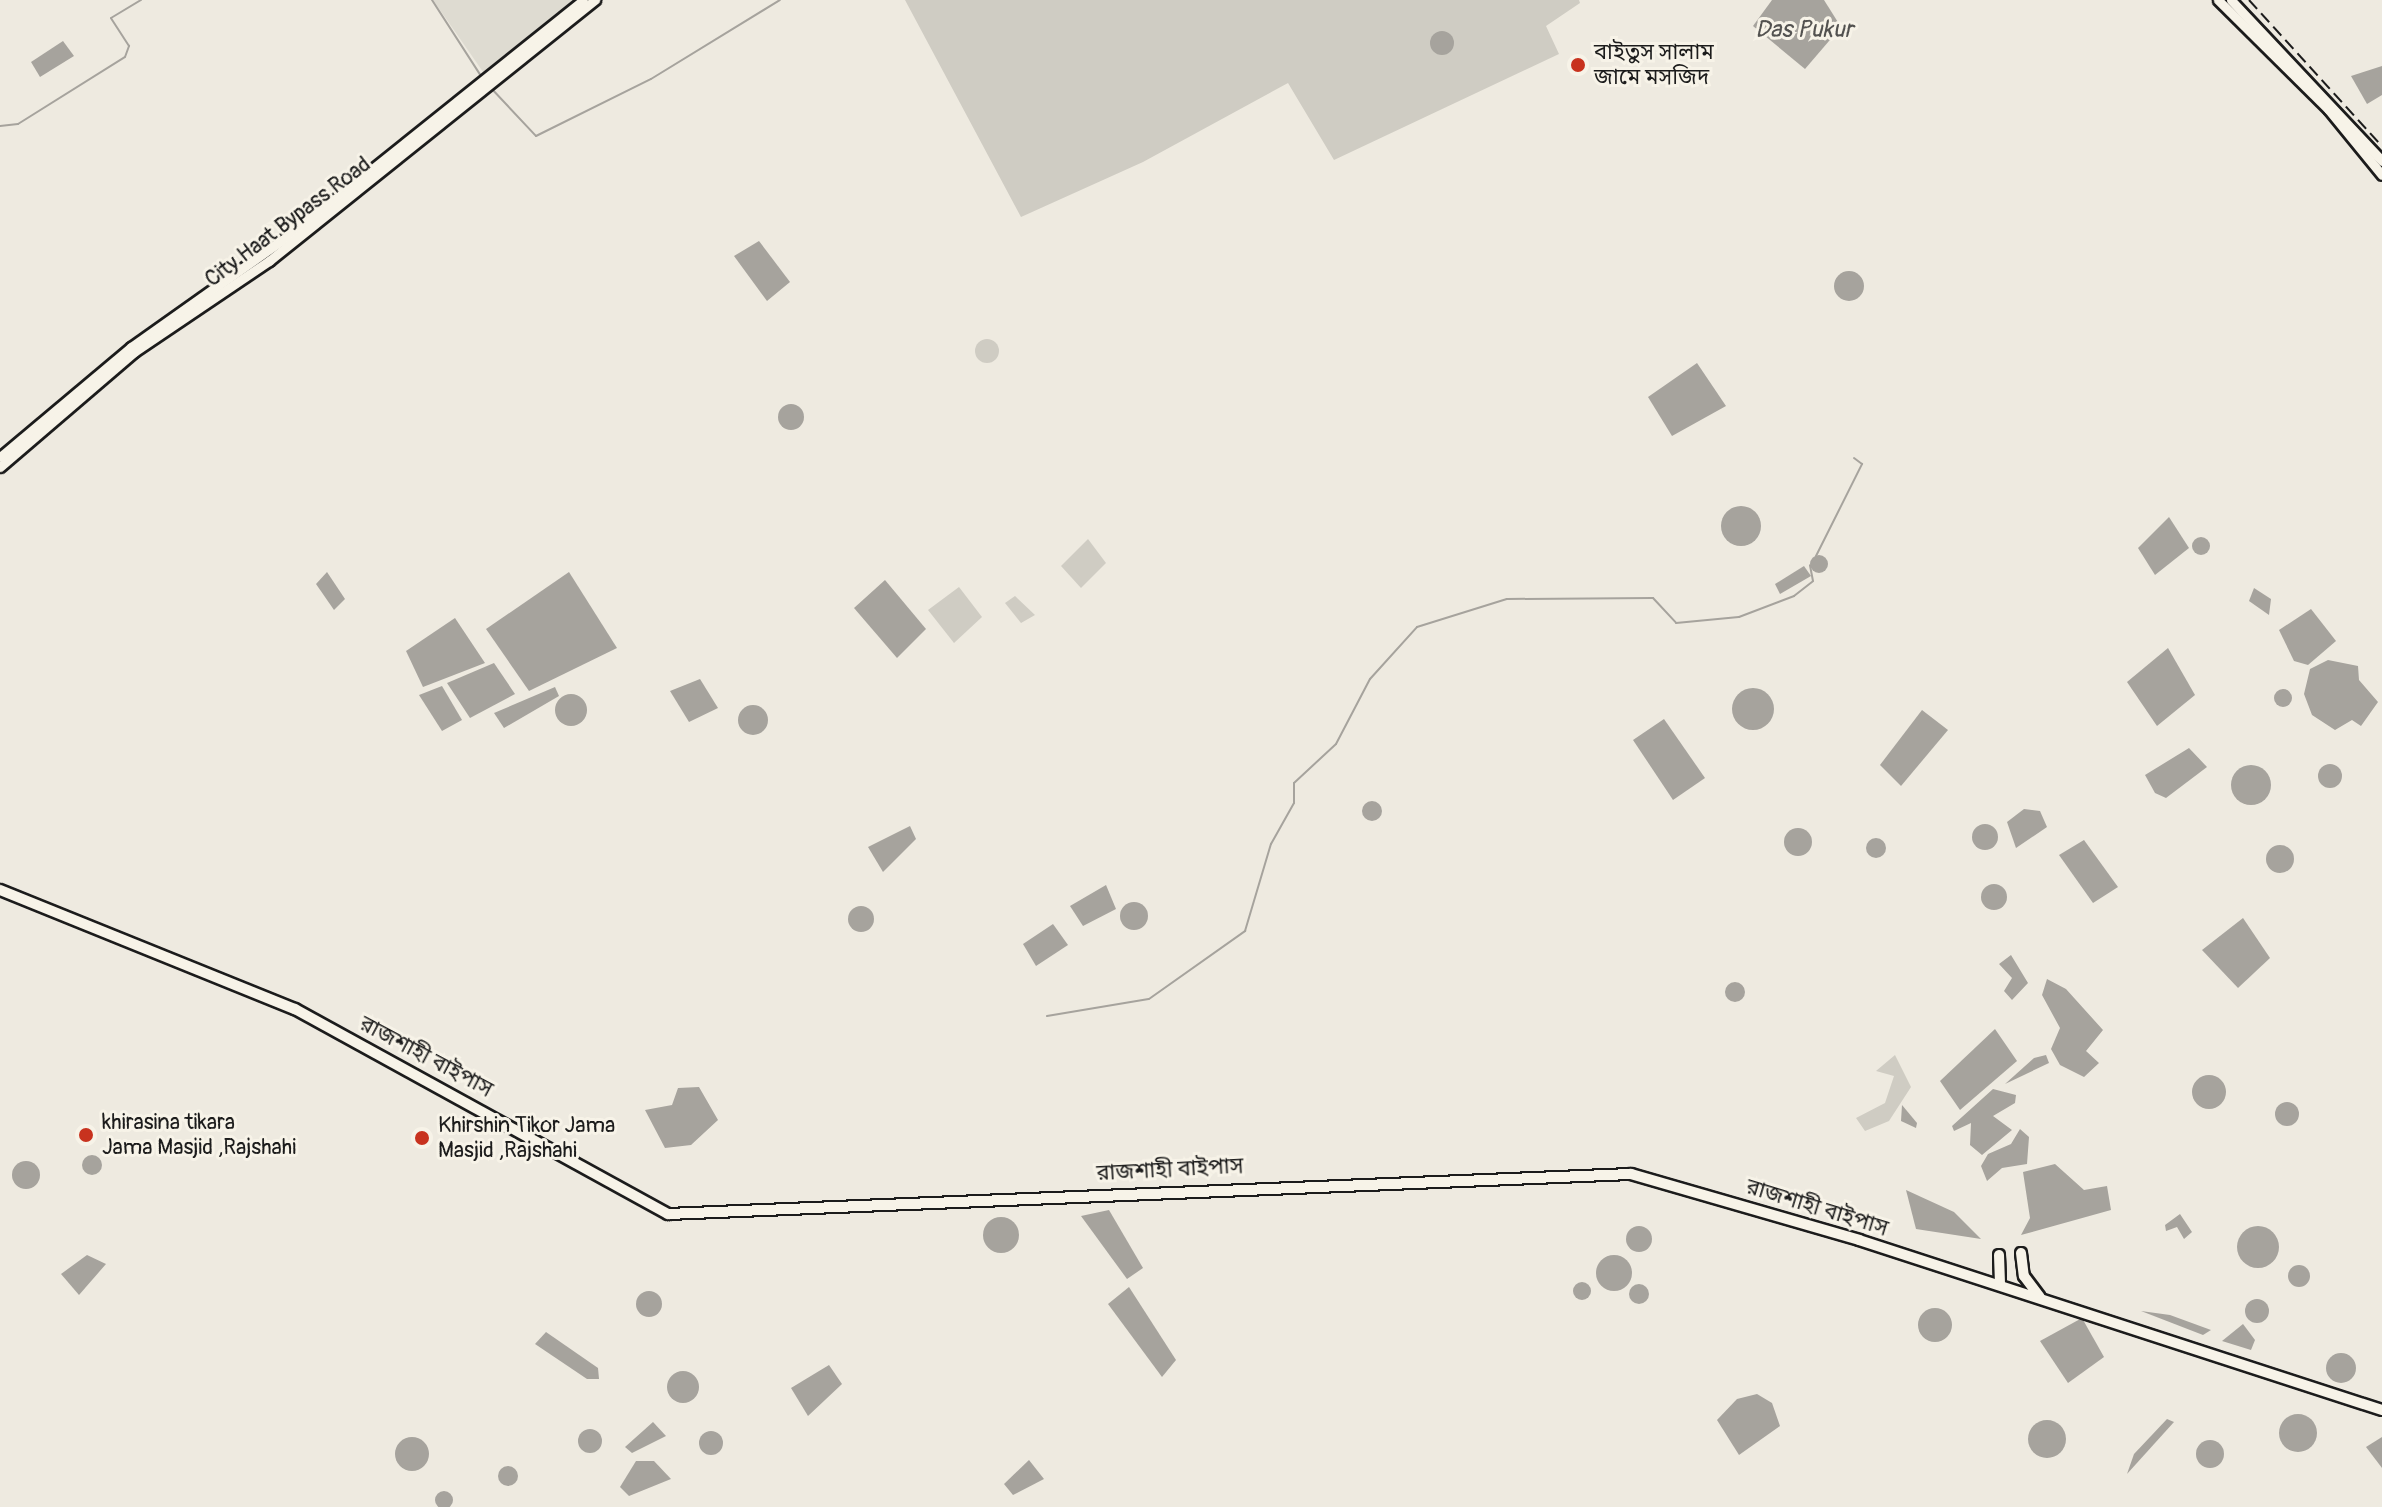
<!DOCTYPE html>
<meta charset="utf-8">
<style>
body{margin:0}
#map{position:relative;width:2382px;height:1507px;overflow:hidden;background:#eeeae0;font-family:Pangolin,"Noto Sans Bengali",sans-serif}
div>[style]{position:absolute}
.built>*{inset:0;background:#dedbd1}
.green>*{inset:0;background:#cfccc3}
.round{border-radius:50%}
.water>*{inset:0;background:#a6a39d}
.stream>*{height:2px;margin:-1px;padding:0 1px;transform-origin:1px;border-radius:1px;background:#a6a39d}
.roads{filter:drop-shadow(2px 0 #1c1c1c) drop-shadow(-2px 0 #1c1c1c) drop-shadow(0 2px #1c1c1c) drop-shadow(0 -2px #1c1c1c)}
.primary>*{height:9px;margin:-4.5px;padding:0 4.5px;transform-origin:4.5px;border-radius:4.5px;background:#f7f3e8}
.highway>*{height:10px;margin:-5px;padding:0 5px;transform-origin:5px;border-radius:5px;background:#f7f3e8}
.rail>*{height:2px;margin-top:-1px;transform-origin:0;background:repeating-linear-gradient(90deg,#1c1c1c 0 12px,transparent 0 18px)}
.dots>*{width:22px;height:22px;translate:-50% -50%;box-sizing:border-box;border:4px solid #f7f3e8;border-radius:50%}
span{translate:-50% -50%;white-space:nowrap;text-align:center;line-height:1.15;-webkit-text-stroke:6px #f7f3e8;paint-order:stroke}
.poi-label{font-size:22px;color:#1c1c1c}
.left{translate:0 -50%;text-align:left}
.street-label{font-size:22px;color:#1c1c1c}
.water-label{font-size:24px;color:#535250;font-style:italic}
</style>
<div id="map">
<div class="built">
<i style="clip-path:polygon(433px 0,583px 0,488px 79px)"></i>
</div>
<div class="green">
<i style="clip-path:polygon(905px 0,1579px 0,1580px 3px,1546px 26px,1559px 54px,1334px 160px,1288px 83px,1143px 162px,1021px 217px)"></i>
<i class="round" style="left:975px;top:339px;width:24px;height:24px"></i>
<i style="clip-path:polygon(1088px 539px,1106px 563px,1081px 588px,1061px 566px)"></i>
<i style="clip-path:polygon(959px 587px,982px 617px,954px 643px,928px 610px)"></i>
<i style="clip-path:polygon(1015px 596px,1035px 615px,1021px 623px,1005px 603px)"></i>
<i style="clip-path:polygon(1895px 1055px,1911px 1087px,1889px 1121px,1865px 1131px,1856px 1118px,1885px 1103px,1894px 1076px,1876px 1071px)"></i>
</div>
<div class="water">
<i style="clip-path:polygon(1772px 0,1824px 0,1841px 27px,1805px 69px,1753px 26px)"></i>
<i class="round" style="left:1430px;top:31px;width:24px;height:24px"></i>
<i style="clip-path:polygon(63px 41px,74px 56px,40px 77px,31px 62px)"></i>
<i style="clip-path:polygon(2382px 66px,2382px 95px,2367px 104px,2351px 76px)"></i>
<i style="clip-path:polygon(759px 241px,790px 282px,767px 301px,734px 256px)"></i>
<i class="round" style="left:1834px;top:271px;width:30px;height:30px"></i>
<i style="clip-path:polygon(1697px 363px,1726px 406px,1672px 436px,1648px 397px)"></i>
<i class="round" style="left:778px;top:404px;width:26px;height:26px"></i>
<i class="round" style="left:1721px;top:506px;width:40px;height:40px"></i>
<i style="clip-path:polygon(2169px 517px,2189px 548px,2155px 575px,2138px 548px)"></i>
<i class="round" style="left:2192px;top:537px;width:18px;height:18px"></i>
<i class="round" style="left:1810px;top:555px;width:18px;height:18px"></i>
<i style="clip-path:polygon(1804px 566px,1811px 576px,1780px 594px,1775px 584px)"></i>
<i style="clip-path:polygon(327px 572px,345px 599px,334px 610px,316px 584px)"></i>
<i style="clip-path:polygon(569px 572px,617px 648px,529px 691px,486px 629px)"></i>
<i style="clip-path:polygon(885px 580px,926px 629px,897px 658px,854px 608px)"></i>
<i style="clip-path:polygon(2254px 588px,2271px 599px,2269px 615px,2249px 601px)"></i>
<i style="clip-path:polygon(2311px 609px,2336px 641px,2308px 665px,2294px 661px,2279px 630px)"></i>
<i style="clip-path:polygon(455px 618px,485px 663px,423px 687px,406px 651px)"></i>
<i style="clip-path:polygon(2168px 648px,2195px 695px,2157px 726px,2127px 682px)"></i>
<i style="clip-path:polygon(2328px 660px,2358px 666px,2359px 680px,2378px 702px,2361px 726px,2352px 720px,2335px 730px,2312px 715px,2304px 694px,2310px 669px)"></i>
<i style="clip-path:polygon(494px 663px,515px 694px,470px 718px,447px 683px)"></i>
<i style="clip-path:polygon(700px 679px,718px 708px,689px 722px,670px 691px)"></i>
<i style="clip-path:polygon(442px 686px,462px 720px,442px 731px,419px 695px)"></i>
<i style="clip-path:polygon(555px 687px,559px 696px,504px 728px,494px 713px)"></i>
<i class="round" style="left:1732px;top:688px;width:42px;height:42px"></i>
<i class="round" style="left:2274px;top:689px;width:18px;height:18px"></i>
<i class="round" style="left:555px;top:694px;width:32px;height:32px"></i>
<i class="round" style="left:738px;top:705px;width:30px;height:30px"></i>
<i style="clip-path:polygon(1922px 710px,1948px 730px,1901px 786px,1880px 765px)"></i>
<i style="clip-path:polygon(1664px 719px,1705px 778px,1673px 800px,1633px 740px)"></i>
<i style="clip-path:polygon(2189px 748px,2207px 767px,2166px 798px,2155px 793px,2145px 775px)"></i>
<i class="round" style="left:2318px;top:764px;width:24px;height:24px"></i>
<i class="round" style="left:2231px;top:765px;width:40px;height:40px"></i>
<i class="round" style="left:1362px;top:801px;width:20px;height:20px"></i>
<i style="clip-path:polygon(2024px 809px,2040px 811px,2047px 827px,2016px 848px,2007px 822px)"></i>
<i class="round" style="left:1972px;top:824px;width:26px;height:26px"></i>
<i style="clip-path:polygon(910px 826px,916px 839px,883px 872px,868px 847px)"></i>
<i class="round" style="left:1784px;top:828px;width:28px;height:28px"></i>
<i class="round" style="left:1866px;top:838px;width:20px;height:20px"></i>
<i style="clip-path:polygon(2084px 840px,2118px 887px,2093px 903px,2059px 855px)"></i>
<i class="round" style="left:2266px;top:845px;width:28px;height:28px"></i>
<i class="round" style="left:1981px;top:884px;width:26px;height:26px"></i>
<i style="clip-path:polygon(1106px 885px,1116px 909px,1083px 926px,1070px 906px)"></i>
<i class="round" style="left:1120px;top:902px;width:28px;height:28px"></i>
<i class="round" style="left:848px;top:906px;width:26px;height:26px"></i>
<i style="clip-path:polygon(2243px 918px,2270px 958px,2238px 988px,2202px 950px)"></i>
<i style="clip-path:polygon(1053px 924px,1068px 945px,1036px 966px,1023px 944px)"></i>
<i style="clip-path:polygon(2011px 955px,2028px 983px,2012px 1000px,2004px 991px,2012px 978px,1999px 964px)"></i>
<i style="clip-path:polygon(2047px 979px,2066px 989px,2103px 1030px,2086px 1051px,2099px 1063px,2084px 1077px,2060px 1065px,2051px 1049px,2060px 1028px,2042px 995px)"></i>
<i class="round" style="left:1725px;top:982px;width:20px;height:20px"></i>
<i style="clip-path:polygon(1995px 1029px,2017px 1061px,1960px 1110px,1940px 1081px)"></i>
<i style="clip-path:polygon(2046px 1055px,2049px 1063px,2005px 1084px,2034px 1058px)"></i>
<i class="round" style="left:2192px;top:1075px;width:34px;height:34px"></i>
<i style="clip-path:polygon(699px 1087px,718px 1120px,691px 1145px,665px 1148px,645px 1110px,672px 1105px,678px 1088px)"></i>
<i style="clip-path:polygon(1993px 1089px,2016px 1095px,2015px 1103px,1993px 1116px,2012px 1130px,1982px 1155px,1970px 1145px,1971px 1123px,1954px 1131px,1952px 1126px)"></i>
<i class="round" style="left:2275px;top:1102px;width:24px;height:24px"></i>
<i style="clip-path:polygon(1902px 1105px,1917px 1123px,1916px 1128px,1901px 1121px)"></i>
<i style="clip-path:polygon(2020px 1129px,2029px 1137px,2027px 1164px,2002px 1168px,1987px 1181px,1981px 1166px,1988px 1154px,2011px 1144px)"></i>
<i class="round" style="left:82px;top:1155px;width:20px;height:20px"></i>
<i class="round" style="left:12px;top:1161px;width:28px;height:28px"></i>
<i style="clip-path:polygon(2055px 1164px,2084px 1190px,2107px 1186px,2111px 1210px,2021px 1235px,2030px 1218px,2023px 1172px)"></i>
<i style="clip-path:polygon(1906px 1190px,1954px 1212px,1981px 1239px,1916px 1229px)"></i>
<i style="clip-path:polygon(1109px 1210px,1143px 1268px,1127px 1279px,1081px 1216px)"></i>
<i style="clip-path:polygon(2180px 1214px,2192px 1232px,2184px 1239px,2177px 1227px,2166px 1231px,2165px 1225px)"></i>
<i class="round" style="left:983px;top:1217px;width:36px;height:36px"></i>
<i class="round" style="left:2237px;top:1226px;width:42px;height:42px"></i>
<i class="round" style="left:1626px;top:1226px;width:26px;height:26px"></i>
<i style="clip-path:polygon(87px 1255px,106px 1264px,79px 1295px,61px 1274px)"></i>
<i class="round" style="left:1596px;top:1255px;width:36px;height:36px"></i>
<i class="round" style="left:2288px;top:1265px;width:22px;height:22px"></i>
<i class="round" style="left:1573px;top:1282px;width:18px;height:18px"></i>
<i class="round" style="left:1629px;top:1284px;width:20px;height:20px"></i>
<i style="clip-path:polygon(1129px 1287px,1176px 1360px,1162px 1377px,1108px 1304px)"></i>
<i class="round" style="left:636px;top:1291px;width:26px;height:26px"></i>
<i class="round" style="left:2245px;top:1299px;width:24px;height:24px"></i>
<i class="round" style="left:1918px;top:1308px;width:34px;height:34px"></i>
<i style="clip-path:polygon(2141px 1311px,2170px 1315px,2211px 1330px,2203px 1335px)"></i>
<i style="clip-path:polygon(2082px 1318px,2104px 1357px,2068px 1383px,2040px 1341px)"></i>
<i style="clip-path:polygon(2243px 1324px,2255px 1340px,2251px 1350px,2222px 1341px)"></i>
<i style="clip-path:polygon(546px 1332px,598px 1368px,599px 1379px,587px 1379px,535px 1344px)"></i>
<i class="round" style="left:2326px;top:1353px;width:30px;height:30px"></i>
<i style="clip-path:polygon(829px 1365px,842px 1384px,808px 1416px,791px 1388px)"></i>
<i class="round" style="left:667px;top:1371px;width:32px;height:32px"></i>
<i style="clip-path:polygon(1757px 1394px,1772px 1403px,1780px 1426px,1739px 1455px,1717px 1420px,1737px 1399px)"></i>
<i class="round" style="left:2279px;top:1414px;width:38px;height:38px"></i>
<i style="clip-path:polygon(2167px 1419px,2174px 1422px,2127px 1474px,2134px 1454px)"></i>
<i class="round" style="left:2028px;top:1420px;width:38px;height:38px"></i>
<i style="clip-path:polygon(653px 1422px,666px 1436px,632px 1453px,625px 1447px)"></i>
<i class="round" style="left:578px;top:1429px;width:24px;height:24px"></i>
<i class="round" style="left:699px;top:1431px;width:24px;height:24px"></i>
<i class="round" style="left:395px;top:1437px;width:34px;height:34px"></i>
<i style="clip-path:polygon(2382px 1437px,2382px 1468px,2366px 1447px)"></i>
<i class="round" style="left:2196px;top:1440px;width:28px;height:28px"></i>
<i style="clip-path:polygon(1029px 1460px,1044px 1479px,1013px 1495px,1004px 1484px)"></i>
<i style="clip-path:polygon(636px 1461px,654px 1461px,671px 1479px,629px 1496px,620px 1487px)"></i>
<i class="round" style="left:498px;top:1466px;width:20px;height:20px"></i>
<i class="round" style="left:435px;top:1491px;width:18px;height:18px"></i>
</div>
<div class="stream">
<i style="left:432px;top:0;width:90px;rotate:57.2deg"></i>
<i style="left:490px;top:87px;width:67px;rotate:46.8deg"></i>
<i style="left:536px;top:136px;width:128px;rotate:-26.4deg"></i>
<i style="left:651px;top:79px;width:151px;rotate:-31.5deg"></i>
<i style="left:0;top:126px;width:18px;rotate:-6deg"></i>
<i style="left:18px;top:124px;width:126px;rotate:-32.1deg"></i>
<i style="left:125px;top:57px;width:12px;rotate:-70deg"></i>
<i style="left:129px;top:46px;width:33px;rotate:-123deg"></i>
<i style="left:111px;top:18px;width:35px;rotate:-31deg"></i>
<i style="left:1816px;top:556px;width:103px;rotate:-63.4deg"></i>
<i style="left:1862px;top:464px;width:10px;rotate:-143deg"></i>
<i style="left:1047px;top:1016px;width:103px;rotate:-9.5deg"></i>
<i style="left:1149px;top:999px;width:118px;rotate:-35.3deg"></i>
<i style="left:1245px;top:931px;width:91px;rotate:-73.4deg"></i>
<i style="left:1271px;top:844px;width:47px;rotate:-60.7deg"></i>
<i style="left:1294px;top:803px;width:20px;rotate:-90deg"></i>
<i style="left:1294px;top:783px;width:57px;rotate:-42.9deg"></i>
<i style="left:1336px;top:744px;width:73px;rotate:-62.4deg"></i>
<i style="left:1370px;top:679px;width:70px;rotate:-47.9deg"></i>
<i style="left:1417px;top:627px;width:94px;rotate:-17.3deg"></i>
<i style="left:1507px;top:599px;width:146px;rotate:-0.4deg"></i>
<i style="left:1653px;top:598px;width:34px;rotate:47deg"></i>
<i style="left:1676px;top:623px;width:63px;rotate:-5.4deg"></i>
<i style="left:1739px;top:617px;width:59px;rotate:-20.9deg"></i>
<i style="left:1794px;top:596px;width:24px;rotate:-38deg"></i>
<i style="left:1813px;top:581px;width:16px;rotate:-101deg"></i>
</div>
<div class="roads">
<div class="primary">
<i style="left:2218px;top:0;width:155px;rotate:44.7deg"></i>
<i style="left:2328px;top:109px;width:85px;rotate:50.7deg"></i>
<i style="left:2231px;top:0;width:221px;rotate:46.8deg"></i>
<i style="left:0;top:457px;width:171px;rotate:-40deg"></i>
<i style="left:131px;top:347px;width:201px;rotate:-35.3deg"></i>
<i style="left:295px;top:231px;width:369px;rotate:-38.7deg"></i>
<i style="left:0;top:467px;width:177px;rotate:-40.6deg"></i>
<i style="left:134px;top:352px;width:163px;rotate:-34deg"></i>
<i style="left:269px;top:261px;width:418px;rotate:-38.7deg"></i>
</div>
<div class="highway">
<i style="left:0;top:890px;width:318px;rotate:22deg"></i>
<i style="left:295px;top:1009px;width:426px;rotate:28.8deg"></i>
<i style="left:668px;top:1214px;width:964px;rotate:-2.38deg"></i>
<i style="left:1631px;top:1174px;width:237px;rotate:16.1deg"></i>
<i style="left:1859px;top:1240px;width:550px;rotate:18.01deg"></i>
<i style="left:2021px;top:1253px;width:23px;rotate:83deg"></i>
<i style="left:2024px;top:1276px;width:26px;rotate:53deg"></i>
<i style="left:1999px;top:1255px;width:30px;rotate:88deg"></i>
</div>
</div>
<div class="rail">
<i style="left:2249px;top:0;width:197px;rotate:47.7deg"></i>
</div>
<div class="dots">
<i style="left:1578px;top:65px;background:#c8321e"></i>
<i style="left:86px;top:1135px;background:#c8321e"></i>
<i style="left:422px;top:1138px;background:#c8321e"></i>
</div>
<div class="poi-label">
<span class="left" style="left:1594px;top:65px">বাইতুস সালাম<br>জামে মসজিদ</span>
<span class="left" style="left:102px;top:1135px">khirasina tikara<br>Jama Masjid ,Rajshahi</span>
<span class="left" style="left:438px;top:1138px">Khirshin Tikor Jama<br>Masjid ,Rajshahi</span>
</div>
<div class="street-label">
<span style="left:288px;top:222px;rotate:-37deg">City Haat Bypass Road</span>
<span style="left:426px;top:1057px;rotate:28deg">রাজশাহী বাইপাস</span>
<span style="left:1170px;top:1170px;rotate:-3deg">রাজশাহী বাইপাস</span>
<span style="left:1817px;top:1208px;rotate:17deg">রাজশাহী বাইপাস</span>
</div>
<div class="water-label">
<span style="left:1804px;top:30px">Das Pukur</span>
</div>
</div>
